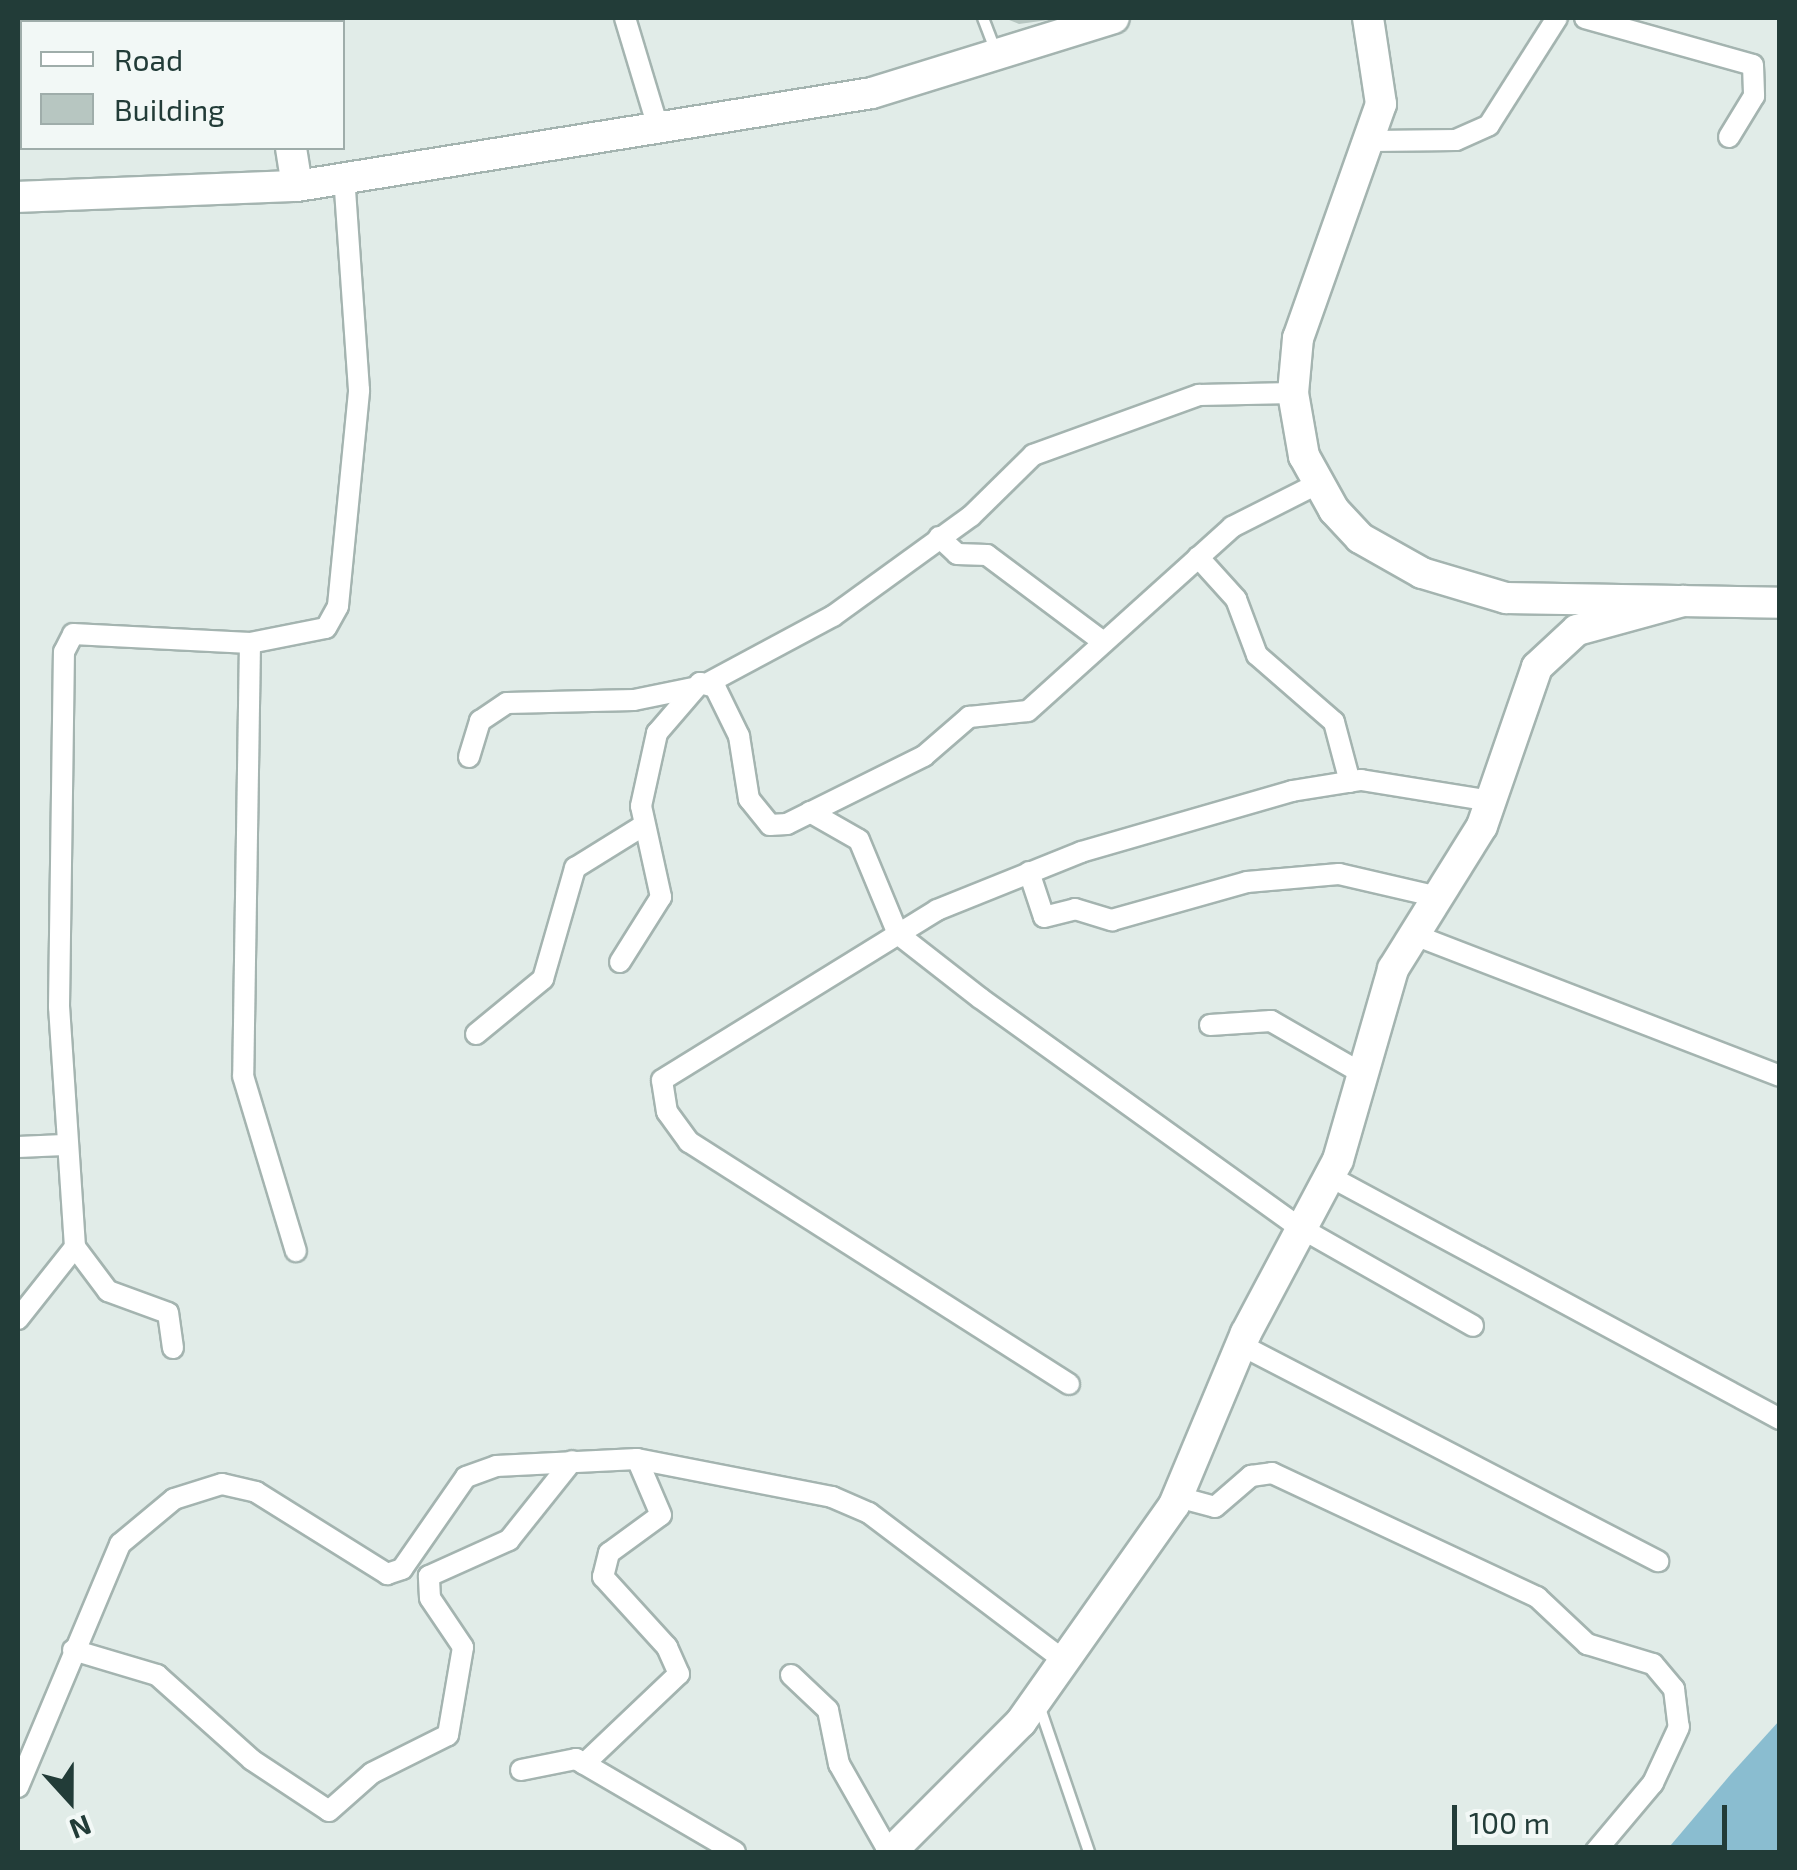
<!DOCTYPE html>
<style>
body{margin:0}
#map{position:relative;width:1797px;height:1870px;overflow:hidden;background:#e1ece8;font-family:"Exo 2",sans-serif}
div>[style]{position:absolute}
.water>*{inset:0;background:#8abdd0}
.building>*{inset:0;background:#b7c6c1}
.roads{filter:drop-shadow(2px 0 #a4b4b0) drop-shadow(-2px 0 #a4b4b0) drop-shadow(0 2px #a4b4b0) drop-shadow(0 -2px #a4b4b0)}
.lane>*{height:10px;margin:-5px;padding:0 5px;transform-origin:5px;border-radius:5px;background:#fff}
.street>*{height:20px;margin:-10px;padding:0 10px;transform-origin:10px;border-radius:10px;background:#fff}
.secondary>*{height:30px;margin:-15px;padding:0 15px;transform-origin:15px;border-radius:15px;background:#fff}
span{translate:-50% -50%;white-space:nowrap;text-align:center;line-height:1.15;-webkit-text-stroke:8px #f2f8f6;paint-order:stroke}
.frame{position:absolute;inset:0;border:20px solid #223c38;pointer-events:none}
.legend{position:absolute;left:20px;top:20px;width:325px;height:130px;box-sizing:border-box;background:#f2f8f6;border:2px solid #9fadaa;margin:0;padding:12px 18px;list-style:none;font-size:30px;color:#223c38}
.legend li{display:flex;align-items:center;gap:20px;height:50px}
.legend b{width:50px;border:2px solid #9fadaa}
.north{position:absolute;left:20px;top:1750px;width:100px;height:100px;-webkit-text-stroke:8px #f2f8f6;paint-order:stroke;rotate:159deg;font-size:28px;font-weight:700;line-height:40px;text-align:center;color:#223c38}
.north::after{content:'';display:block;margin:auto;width:35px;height:45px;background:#223c38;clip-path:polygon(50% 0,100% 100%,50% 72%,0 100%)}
.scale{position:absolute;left:1452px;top:1805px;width:275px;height:45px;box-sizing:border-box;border:5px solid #223c38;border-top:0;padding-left:12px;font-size:30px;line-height:35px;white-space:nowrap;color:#223c38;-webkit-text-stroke:8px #f2f8f6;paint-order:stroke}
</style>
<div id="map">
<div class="water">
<i style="clip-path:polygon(1779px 1721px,1779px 1852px,1665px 1852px,1731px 1774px)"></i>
</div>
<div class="building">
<i style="clip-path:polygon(1004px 18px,1048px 18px,1048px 20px,1019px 24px)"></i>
</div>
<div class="roads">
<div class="lane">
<i style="left:983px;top:18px;width:33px;rotate:69deg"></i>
<i style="left:1039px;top:1705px;width:155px;rotate:71.2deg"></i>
</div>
<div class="street">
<i style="left:625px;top:18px;width:114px;rotate:73.2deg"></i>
<i style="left:1585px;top:18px;width:174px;rotate:15.6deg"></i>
<i style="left:1753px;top:65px;width:31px;rotate:88deg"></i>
<i style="left:1754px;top:96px;width:48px;rotate:121.4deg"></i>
<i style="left:1373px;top:141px;width:83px;rotate:-0.7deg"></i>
<i style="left:1456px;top:140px;width:36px;rotate:-24deg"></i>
<i style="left:1489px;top:125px;width:127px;rotate:-57.6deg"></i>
<i style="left:939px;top:537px;width:25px;rotate:43deg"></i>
<i style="left:957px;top:554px;width:30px;rotate:2deg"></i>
<i style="left:987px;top:555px;width:144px;rotate:36.8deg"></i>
<i style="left:1198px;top:557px;width:57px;rotate:47.9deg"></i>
<i style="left:1236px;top:599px;width:60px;rotate:69.4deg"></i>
<i style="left:1257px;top:655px;width:102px;rotate:41deg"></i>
<i style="left:1334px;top:722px;width:62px;rotate:75.1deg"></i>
<i style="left:250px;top:643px;width:77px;rotate:-11.2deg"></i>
<i style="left:326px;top:628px;width:25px;rotate:-61deg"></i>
<i style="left:338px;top:606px;width:217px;rotate:-84.4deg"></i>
<i style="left:359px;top:390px;width:213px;rotate:-94deg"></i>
<i style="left:708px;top:683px;width:142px;rotate:-28.2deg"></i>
<i style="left:833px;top:616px;width:170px;rotate:-35.9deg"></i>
<i style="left:971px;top:516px;width:87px;rotate:-44.5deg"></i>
<i style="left:1033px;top:455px;width:177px;rotate:-19.9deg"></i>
<i style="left:1199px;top:395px;width:94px;rotate:-1.2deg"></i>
<i style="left:469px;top:757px;width:38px;rotate:-73deg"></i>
<i style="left:480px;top:721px;width:32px;rotate:-34deg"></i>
<i style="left:507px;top:703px;width:127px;rotate:-1.4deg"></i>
<i style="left:634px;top:700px;width:60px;rotate:-11.5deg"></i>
<i style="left:810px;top:812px;width:56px;rotate:29.7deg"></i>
<i style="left:859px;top:840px;width:102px;rotate:67.5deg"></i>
<i style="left:898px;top:934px;width:104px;rotate:38deg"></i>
<i style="left:980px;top:998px;width:393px;rotate:35.7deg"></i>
<i style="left:1299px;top:1227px;width:200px;rotate:29.6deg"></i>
<i style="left:1029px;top:872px;width:47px;rotate:71.6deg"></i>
<i style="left:1044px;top:917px;width:32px;rotate:-14deg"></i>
<i style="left:1075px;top:909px;width:39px;rotate:17deg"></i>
<i style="left:1112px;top:920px;width:140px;rotate:-15.7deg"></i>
<i style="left:1247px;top:882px;width:92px;rotate:-5deg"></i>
<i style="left:1339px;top:874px;width:103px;rotate:13deg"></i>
<i style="left:1412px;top:934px;width:394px;rotate:21.1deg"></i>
<i style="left:620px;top:962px;width:77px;rotate:-57.8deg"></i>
<i style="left:661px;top:897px;width:93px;rotate:-102.4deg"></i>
<i style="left:641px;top:806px;width:75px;rotate:-77.6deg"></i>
<i style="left:657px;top:733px;width:66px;rotate:-49.3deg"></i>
<i style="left:700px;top:683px;width:16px;rotate:15deg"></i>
<i style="left:715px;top:687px;width:55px;rotate:63.9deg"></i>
<i style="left:739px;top:736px;width:64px;rotate:81deg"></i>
<i style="left:749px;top:799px;width:33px;rotate:51deg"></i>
<i style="left:770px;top:825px;width:17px;rotate:-3deg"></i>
<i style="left:787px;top:824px;width:153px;rotate:-26.4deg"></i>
<i style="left:924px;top:756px;width:60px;rotate:-40.9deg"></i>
<i style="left:969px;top:717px;width:59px;rotate:-5.8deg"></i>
<i style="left:1028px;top:711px;width:275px;rotate:-42deg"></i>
<i style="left:1232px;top:527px;width:95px;rotate:-26.8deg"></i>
<i style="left:1210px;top:1025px;width:61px;rotate:-3.8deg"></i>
<i style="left:1271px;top:1021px;width:106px;rotate:29.9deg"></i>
<i style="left:476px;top:1034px;width:87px;rotate:-39.4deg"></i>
<i style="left:543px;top:979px;width:116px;rotate:-73.9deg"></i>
<i style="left:575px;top:868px;width:81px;rotate:-31.9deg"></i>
<i style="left:18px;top:1147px;width:46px;rotate:-2.5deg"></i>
<i style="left:1329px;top:1176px;width:512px;rotate:28.32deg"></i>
<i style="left:18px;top:1319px;width:92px;rotate:-51.6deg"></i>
<i style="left:1241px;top:1345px;width:470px;rotate:27.4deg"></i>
<i style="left:173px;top:1348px;width:35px;rotate:-98deg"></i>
<i style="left:168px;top:1313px;width:64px;rotate:-159.9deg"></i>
<i style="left:108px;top:1291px;width:55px;rotate:-126.9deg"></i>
<i style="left:75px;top:1247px;width:241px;rotate:-93.8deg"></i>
<i style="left:59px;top:1007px;width:355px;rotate:-89.2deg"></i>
<i style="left:64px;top:652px;width:20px;rotate:-63deg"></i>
<i style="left:73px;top:634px;width:177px;rotate:2.9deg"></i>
<i style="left:250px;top:643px;width:433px;rotate:90.9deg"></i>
<i style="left:243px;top:1076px;width:183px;rotate:73.2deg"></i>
<i style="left:1069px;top:1384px;width:451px;rotate:-147.5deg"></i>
<i style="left:689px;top:1142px;width:37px;rotate:-126deg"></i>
<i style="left:667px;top:1112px;width:32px;rotate:-99deg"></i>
<i style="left:662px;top:1080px;width:323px;rotate:-31.7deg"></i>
<i style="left:937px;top:910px;width:155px;rotate:-21.9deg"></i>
<i style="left:1081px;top:852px;width:220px;rotate:-16.1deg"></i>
<i style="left:1292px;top:791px;width:70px;rotate:-9.1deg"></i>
<i style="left:1361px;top:780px;width:131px;rotate:9.2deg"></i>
<i style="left:1178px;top:1497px;width:38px;rotate:15deg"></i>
<i style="left:1215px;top:1507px;width:48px;rotate:-40.7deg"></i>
<i style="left:1251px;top:1476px;width:21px;rotate:-8deg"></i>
<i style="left:1272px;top:1473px;width:293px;rotate:25.1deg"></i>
<i style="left:1537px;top:1597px;width:69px;rotate:43.2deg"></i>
<i style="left:1587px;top:1644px;width:69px;rotate:16.9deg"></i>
<i style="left:1653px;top:1664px;width:33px;rotate:50deg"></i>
<i style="left:1674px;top:1689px;width:38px;rotate:83deg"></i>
<i style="left:1679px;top:1727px;width:62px;rotate:114.9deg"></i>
<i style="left:1653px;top:1783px;width:90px;rotate:130deg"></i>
<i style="left:73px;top:1650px;width:88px;rotate:16.6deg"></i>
<i style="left:157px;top:1675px;width:127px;rotate:41.8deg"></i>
<i style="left:252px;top:1760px;width:92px;rotate:33.5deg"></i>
<i style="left:329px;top:1811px;width:57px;rotate:-41.5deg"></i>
<i style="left:372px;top:1773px;width:85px;rotate:-26.6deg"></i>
<i style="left:448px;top:1735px;width:89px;rotate:-80.3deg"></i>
<i style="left:463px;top:1647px;width:59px;rotate:-124deg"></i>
<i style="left:430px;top:1598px;width:22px;rotate:-93deg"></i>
<i style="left:429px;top:1576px;width:88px;rotate:-24.2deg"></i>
<i style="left:509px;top:1540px;width:101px;rotate:-51.4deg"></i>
<i style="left:791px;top:1675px;width:51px;rotate:43.4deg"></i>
<i style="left:828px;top:1710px;width:55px;rotate:78.5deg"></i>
<i style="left:839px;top:1764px;width:101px;rotate:60.4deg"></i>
<i style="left:584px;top:1764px;width:131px;rotate:-43.5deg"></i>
<i style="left:679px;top:1674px;width:30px;rotate:-114deg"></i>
<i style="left:667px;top:1647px;width:95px;rotate:-132.4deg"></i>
<i style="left:603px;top:1577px;width:25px;rotate:-76deg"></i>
<i style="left:609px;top:1553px;width:64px;rotate:-36.2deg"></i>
<i style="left:661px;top:1515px;width:61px;rotate:-113.2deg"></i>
<i style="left:521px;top:1770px;width:56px;rotate:-11.3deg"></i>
<i style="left:576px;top:1759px;width:184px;rotate:30.3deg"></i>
<i style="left:18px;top:1787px;width:264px;rotate:-67.2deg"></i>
<i style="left:120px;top:1544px;width:70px;rotate:-39.8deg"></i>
<i style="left:174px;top:1499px;width:50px;rotate:-17.4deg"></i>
<i style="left:222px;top:1484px;width:35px;rotate:13deg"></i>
<i style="left:256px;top:1492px;width:155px;rotate:32deg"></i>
<i style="left:387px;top:1574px;width:16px;rotate:-18deg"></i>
<i style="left:402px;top:1569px;width:112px;rotate:-55.2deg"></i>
<i style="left:466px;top:1477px;width:32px;rotate:-20deg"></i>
<i style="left:496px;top:1466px;width:141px;rotate:-2.8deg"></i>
<i style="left:637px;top:1459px;width:199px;rotate:11deg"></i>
<i style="left:832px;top:1497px;width:40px;rotate:23.4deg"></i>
<i style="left:869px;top:1513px;width:246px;rotate:37.1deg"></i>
</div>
<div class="secondary">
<i style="left:272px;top:18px;width:4px;rotate:76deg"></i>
<i style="left:1368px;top:18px;width:87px;rotate:81.4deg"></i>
<i style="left:1381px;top:104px;width:248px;rotate:109.5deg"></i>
<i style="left:1298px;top:338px;width:55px;rotate:95.2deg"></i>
<i style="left:1293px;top:393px;width:64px;rotate:80.1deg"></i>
<i style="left:1304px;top:456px;width:62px;rotate:60.9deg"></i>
<i style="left:1334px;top:510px;width:38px;rotate:47deg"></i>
<i style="left:1360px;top:538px;width:71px;rotate:29.4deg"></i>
<i style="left:1422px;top:573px;width:88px;rotate:16.6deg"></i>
<i style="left:1506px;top:598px;width:274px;rotate:1deg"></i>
<i style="left:291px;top:148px;width:38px;rotate:81deg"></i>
<i style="left:18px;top:197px;width:279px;rotate:-2.3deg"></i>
<i style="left:297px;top:186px;width:582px;rotate:-9.19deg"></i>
<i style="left:872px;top:93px;width:253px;rotate:-17.2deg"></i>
<i style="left:891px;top:1852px;width:184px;rotate:-45deg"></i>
<i style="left:1021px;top:1722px;width:266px;rotate:-54.8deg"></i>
<i style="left:1174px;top:1505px;width:186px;rotate:-67.3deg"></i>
<i style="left:1246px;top:1333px;width:196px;rotate:-62deg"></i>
<i style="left:1338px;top:1160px;width:199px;rotate:-73.9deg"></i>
<i style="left:1393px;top:969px;width:168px;rotate:-58.1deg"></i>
<i style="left:1482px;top:826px;width:168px;rotate:-70.9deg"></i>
<i style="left:1537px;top:667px;width:54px;rotate:-42.8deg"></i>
<i style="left:1577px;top:630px;width:110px;rotate:-15.3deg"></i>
</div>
</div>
<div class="frame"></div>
<ul class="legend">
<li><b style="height:12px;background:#fff"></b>Road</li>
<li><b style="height:28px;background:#b7c6c1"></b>Building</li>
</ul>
<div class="north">N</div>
<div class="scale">100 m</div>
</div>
